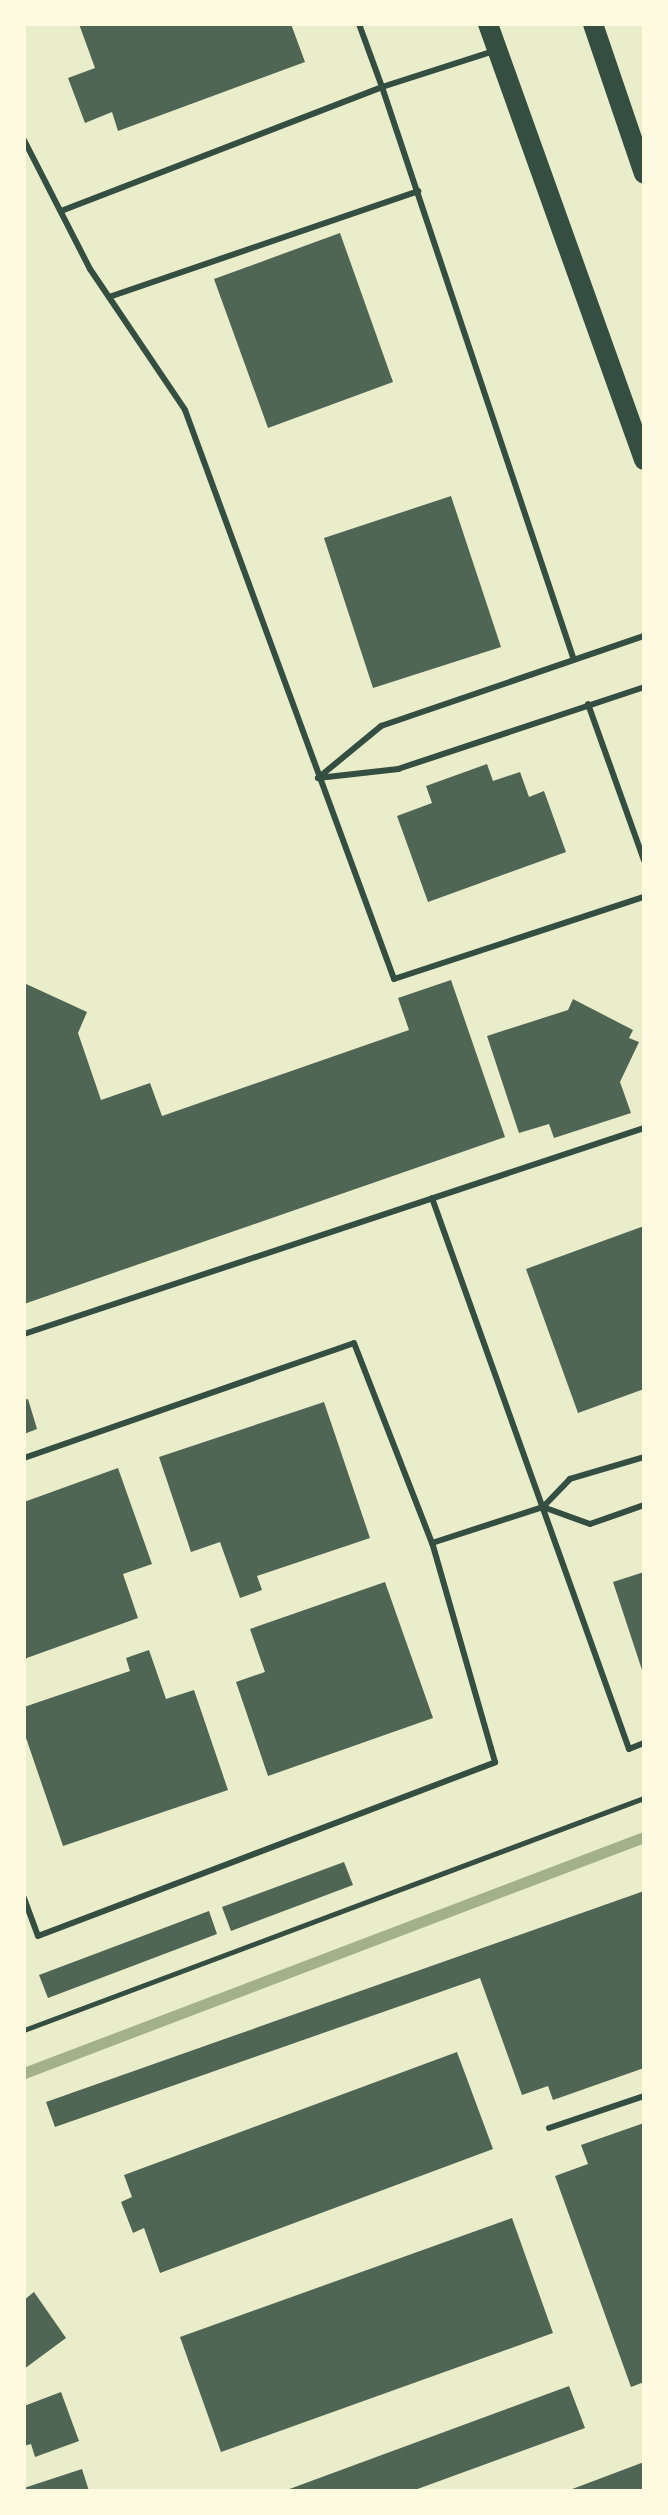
<!DOCTYPE html>
<style>
body{margin:0}
#map{position:relative;width:668px;height:2515px;overflow:hidden;background:#e9edc9;font-family:Mulish,sans-serif}
div>[style]{position:absolute}
.stream>*{height:11px;margin:-5.5px;padding:0 5.5px;transform-origin:5.5px;border-radius:5.5px;background:#a3b18a}
.building>*{inset:0;background:#4f6655}
.path>*{height:5px;margin:-2.5px;padding:0 2.5px;transform-origin:2.5px;border-radius:2.5px;background:#344e41}
.service>*{height:6px;margin:-3px;padding:0 3px;transform-origin:3px;border-radius:3px;background:#344e41}
.primary>*{height:20px;margin:-10px;padding:0 10px;transform-origin:10px;border-radius:10px;background:#344e41}
span{translate:-50% -50%;white-space:nowrap;text-align:center;line-height:1.15;-webkit-text-stroke:7px #fefae0;paint-order:stroke}
.frame{position:absolute;inset:0;border:26px solid #fefae0;pointer-events:none}
</style>
<div id="map">
<div class="stream">
<i style="left:24px;top:2073px;width:663px;rotate:-20.84deg"></i>
</div>
<div class="building">
<i style="clip-path:polygon(79px 24px,291px 24px,305px 62px,118px 131px,112px 112px,85px 123px,68px 78px,95px 68px)"></i>
<i style="clip-path:polygon(340px 233px,393px 382px,268px 428px,214px 279px)"></i>
<i style="clip-path:polygon(451px 496px,501px 647px,373px 688px,324px 538px)"></i>
<i style="clip-path:polygon(487px 764px,493px 781px,520px 772px,529px 797px,544px 791px,566px 852px,428px 902px,397px 816px,432px 803px,426px 786px)"></i>
<i style="clip-path:polygon(451px 980px,505px 1137px,24px 1304px,24px 983px,87px 1012px,78px 1033px,101px 1100px,150px 1083px,162px 1116px,409px 1030px,398px 998px)"></i>
<i style="clip-path:polygon(573px 999px,633px 1030px,629px 1038px,639px 1042px,620px 1082px,631px 1113px,554px 1138px,549px 1124px,519px 1133px,487px 1036px,568px 1010px)"></i>
<i style="clip-path:polygon(644px 1226px,644px 1389px,578px 1413px,526px 1269px)"></i>
<i style="clip-path:polygon(28px 1399px,37px 1429px,24px 1434px,24px 1400px)"></i>
<i style="clip-path:polygon(324px 1402px,370px 1538px,257px 1576px,262px 1590px,240px 1598px,220px 1542px,191px 1552px,159px 1457px)"></i>
<i style="clip-path:polygon(118px 1468px,152px 1564px,123px 1574px,138px 1618px,24px 1659px,24px 1502px)"></i>
<i style="clip-path:polygon(644px 1572px,644px 1673px,643px 1673px,613px 1582px)"></i>
<i style="clip-path:polygon(385px 1582px,433px 1718px,268px 1776px,236px 1682px,265px 1672px,250px 1629px)"></i>
<i style="clip-path:polygon(149px 1650px,166px 1699px,194px 1690px,228px 1790px,63px 1846px,24px 1732px,24px 1707px,130px 1671px,126px 1658px)"></i>
<i style="clip-path:polygon(344px 1862px,353px 1885px,231px 1931px,222px 1907px)"></i>
<i style="clip-path:polygon(644px 1891px,644px 2068px,553px 2100px,548px 2086px,522px 2095px,480px 1978px,55px 2127px,46px 2102px)"></i>
<i style="clip-path:polygon(209px 1911px,217px 1934px,48px 1998px,39px 1975px)"></i>
<i style="clip-path:polygon(457px 2052px,493px 2149px,160px 2273px,144px 2228px,133px 2233px,121px 2202px,132px 2197px,124px 2175px)"></i>
<i style="clip-path:polygon(644px 2123px,644px 2382px,631px 2387px,555px 2176px,588px 2164px,581px 2145px)"></i>
<i style="clip-path:polygon(512px 2218px,553px 2333px,221px 2452px,180px 2337px)"></i>
<i style="clip-path:polygon(34px 2292px,66px 2338px,24px 2369px,24px 2300px)"></i>
<i style="clip-path:polygon(569px 2386px,585px 2428px,412px 2491px,284px 2491px)"></i>
<i style="clip-path:polygon(61px 2392px,79px 2441px,35px 2457px,31px 2444px,24px 2446px,24px 2406px)"></i>
<i style="clip-path:polygon(644px 2462px,644px 2491px,567px 2491px)"></i>
<i style="clip-path:polygon(82px 2469px,89px 2491px,24px 2491px,24px 2488px)"></i>
</div>
<div class="path">
<i style="left:24px;top:2030px;width:662px;rotate:-20.52deg"></i>
</div>
<div class="service">
<i style="left:359px;top:24px;width:67px;rotate:69.9deg"></i>
<i style="left:382px;top:87px;width:118px;rotate:-17.8deg"></i>
<i style="left:24px;top:140px;width:145px;rotate:62.9deg"></i>
<i style="left:90px;top:269px;width:170px;rotate:56deg"></i>
<i style="left:185px;top:410px;width:606px;rotate:69.83deg"></i>
<i style="left:394px;top:979px;width:263px;rotate:-18.2deg"></i>
<i style="left:61px;top:211px;width:344px;rotate:-21.1deg"></i>
<i style="left:382px;top:87px;width:604px;rotate:71.48deg"></i>
<i style="left:109px;top:297px;width:327px;rotate:-18.9deg"></i>
<i style="left:588px;top:704px;width:166px;rotate:70.3deg"></i>
<i style="left:318px;top:778px;width:82px;rotate:-39.5deg"></i>
<i style="left:381px;top:726px;width:278px;rotate:-18.9deg"></i>
<i style="left:318px;top:778px;width:81px;rotate:-6.4deg"></i>
<i style="left:398px;top:769px;width:259px;rotate:-18.4deg"></i>
<i style="left:432px;top:1198px;width:585px;rotate:70.33deg"></i>
<i style="left:629px;top:1749px;width:16px;rotate:-22deg"></i>
<i style="left:24px;top:1334px;width:653px;rotate:-18.38deg"></i>
<i style="left:24px;top:1458px;width:349px;rotate:-19.2deg"></i>
<i style="left:354px;top:1343px;width:215px;rotate:68.7deg"></i>
<i style="left:543px;top:1507px;width:50px;rotate:19.9deg"></i>
<i style="left:590px;top:1524px;width:57px;rotate:-19.4deg"></i>
<i style="left:24px;top:1898px;width:40px;rotate:69.8deg"></i>
<i style="left:38px;top:1936px;width:489px;rotate:-20.8deg"></i>
<i style="left:495px;top:1762px;width:228px;rotate:-106deg"></i>
<i style="left:432px;top:1543px;width:117px;rotate:-18deg"></i>
<i style="left:543px;top:1507px;width:39px;rotate:-46deg"></i>
<i style="left:570px;top:1479px;width:77px;rotate:-16.6deg"></i>
<i style="left:549px;top:2128px;width:100px;rotate:-18.6deg"></i>
</div>
<div class="primary">
<i style="left:488px;top:24px;width:463px;rotate:70.3deg"></i>
<i style="left:593px;top:24px;width:158px;rotate:71.2deg"></i>
</div>
<div class="frame"></div>
</div>
